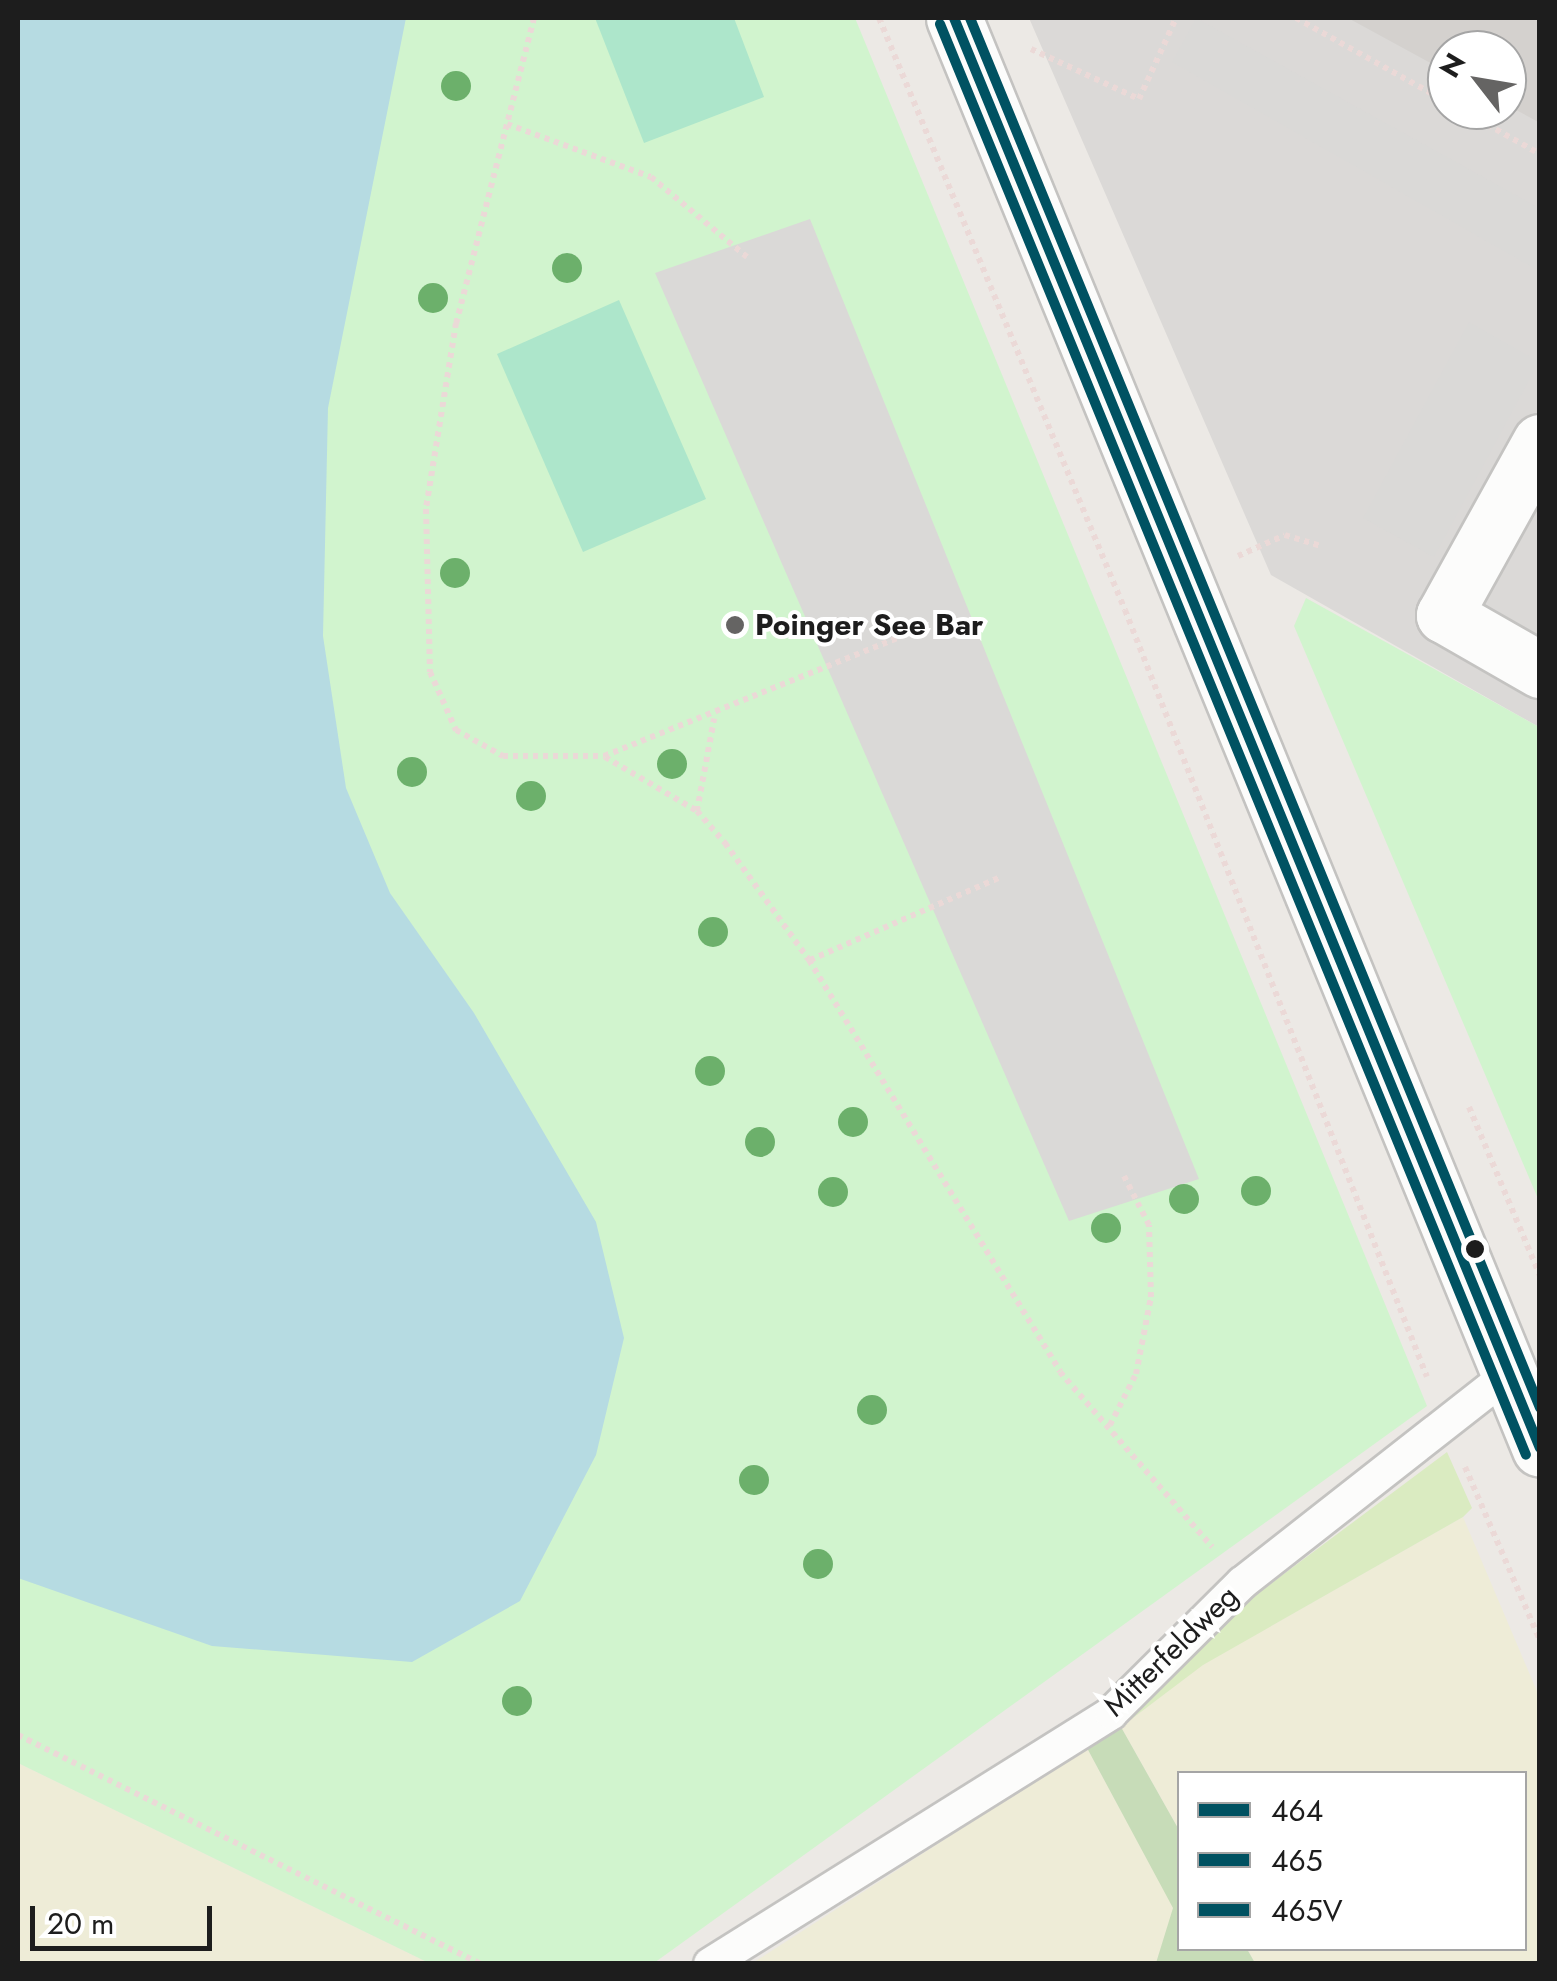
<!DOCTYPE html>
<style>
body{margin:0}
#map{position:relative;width:1557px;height:1981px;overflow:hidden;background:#ece9e5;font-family:Jost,sans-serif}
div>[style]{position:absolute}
.residential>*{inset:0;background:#dbd9d7}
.farmland>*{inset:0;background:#eeecd7}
.grass>*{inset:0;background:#daebc1}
.forest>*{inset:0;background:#c7dcb8}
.park>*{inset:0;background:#d1f4ce}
.pitch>*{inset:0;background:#ade6cb}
.parking>*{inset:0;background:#dad9d7}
.water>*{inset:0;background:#b6dbe2}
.building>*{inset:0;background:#d4d1ce}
.path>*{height:6px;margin-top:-3px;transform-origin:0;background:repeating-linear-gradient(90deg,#ebd9d7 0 5px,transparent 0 10px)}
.roads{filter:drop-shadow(2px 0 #c4c3c1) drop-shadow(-2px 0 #c4c3c1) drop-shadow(0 2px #c4c3c1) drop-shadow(0 -2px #c4c3c1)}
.lane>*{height:32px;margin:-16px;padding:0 16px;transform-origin:16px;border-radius:16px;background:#fcfcfb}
.street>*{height:55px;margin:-27.5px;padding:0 27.5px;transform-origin:27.5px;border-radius:27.5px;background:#fcfcfb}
.bus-1>*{height:10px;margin:-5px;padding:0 5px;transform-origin:5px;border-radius:5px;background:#005262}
.bus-2>*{height:10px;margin:-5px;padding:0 5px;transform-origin:5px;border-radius:5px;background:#005262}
.bus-3>*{height:10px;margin:-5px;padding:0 5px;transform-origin:5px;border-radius:5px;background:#005262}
.trees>*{width:30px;height:30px;margin:-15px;border-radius:50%;background:#6cb06b}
.dots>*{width:28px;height:28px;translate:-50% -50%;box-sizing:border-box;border:5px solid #fff;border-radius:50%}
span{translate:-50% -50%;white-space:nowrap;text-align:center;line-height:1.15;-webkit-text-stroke:8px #fff;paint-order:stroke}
.poi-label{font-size:30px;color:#1d1d1d;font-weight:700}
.left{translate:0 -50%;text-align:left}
.street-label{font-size:30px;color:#1d1d1d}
.frame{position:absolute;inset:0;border:20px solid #1d1d1d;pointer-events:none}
.legend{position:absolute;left:1177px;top:1771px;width:350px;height:180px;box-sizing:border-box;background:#fff;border:2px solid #a5a5a5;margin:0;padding:12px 18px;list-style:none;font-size:30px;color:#1d1d1d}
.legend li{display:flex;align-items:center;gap:20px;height:50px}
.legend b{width:50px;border:2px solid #a5a5a5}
.north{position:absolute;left:1427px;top:30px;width:100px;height:100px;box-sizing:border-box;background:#fff;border:2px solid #a5a5a5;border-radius:50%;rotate:301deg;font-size:28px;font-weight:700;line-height:40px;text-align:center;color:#1d1d1d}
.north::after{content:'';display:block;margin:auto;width:35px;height:45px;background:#656463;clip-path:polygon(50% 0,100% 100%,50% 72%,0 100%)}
.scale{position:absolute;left:30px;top:1906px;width:182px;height:45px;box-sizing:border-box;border:5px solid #1d1d1d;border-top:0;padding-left:12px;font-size:30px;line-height:35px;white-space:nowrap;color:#1d1d1d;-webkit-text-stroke:8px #fff;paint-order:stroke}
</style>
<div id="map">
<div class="residential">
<i style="clip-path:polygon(evenodd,1029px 18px,1539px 18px,1539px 727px,1271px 575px,1029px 18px,1447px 50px,1507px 50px,1507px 110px,1447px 110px,1447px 50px)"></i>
</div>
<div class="farmland">
<i style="clip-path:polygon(1463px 1517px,1539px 1696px,1539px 1963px,1255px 1963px,1247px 1949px,1524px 1948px,1524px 1774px,1180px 1774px,1179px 1830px,1121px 1727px,1202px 1665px)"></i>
<i style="clip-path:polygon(1087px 1748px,1174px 1908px,1156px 1963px,751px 1964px)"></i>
<i style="clip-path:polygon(18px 1763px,429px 1963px,18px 1963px)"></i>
</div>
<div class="grass">
<i style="clip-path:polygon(1447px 1452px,1472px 1508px,1463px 1517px,1203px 1665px,1121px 1727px,1241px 1606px)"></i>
</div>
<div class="forest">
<i style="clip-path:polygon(1121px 1727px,1179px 1830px,1180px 1948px,1247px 1949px,1255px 1963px,1156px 1963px,1173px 1908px,1087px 1748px)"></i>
</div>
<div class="park">
<i style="clip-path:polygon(18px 18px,855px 18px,1427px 1406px,654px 1963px,429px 1963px,18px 1763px)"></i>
<i style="clip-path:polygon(1306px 598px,1539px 727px,1539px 1201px,1294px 626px)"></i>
</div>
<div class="pitch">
<i style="clip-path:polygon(595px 18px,734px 18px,764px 97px,644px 143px)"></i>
<i style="clip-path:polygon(619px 300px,706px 499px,583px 552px,497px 354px)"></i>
</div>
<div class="parking">
<i style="clip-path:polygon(1196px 18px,1539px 208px,1539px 271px,1172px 62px)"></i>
<i style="clip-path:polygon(810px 219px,1199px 1179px,1069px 1221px,655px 273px)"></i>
<i style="clip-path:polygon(1469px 322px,1539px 362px,1434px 557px,1363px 518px)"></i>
</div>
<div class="water">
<i style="clip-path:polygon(18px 18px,406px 18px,328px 408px,323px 636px,346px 788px,390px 893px,474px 1013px,596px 1222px,624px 1338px,596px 1455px,520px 1601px,412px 1662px,212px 1646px,18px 1578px)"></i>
</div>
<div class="building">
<i style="clip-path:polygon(1348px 18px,1540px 18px,1540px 123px,1507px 105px,1507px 50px,1447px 50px,1447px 72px)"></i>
</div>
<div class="path">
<i style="left:534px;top:18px;width:315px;rotate:104.3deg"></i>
<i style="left:456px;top:323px;width:188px;rotate:99.2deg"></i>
<i style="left:426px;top:509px;width:163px;rotate:88.6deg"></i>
<i style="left:430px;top:672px;width:64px;rotate:65.9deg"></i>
<i style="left:456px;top:730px;width:54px;rotate:29deg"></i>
<i style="left:503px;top:756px;width:101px"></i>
<i style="left:604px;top:756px;width:321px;rotate:-21.9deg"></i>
<i style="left:879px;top:18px;width:641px;rotate:67.44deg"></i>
<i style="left:1125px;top:610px;width:824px;rotate:68.51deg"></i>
<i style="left:1296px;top:18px;width:173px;rotate:29.1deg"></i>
<i style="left:1031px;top:49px;width:119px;rotate:24.8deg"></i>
<i style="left:1139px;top:99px;width:89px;rotate:-65.4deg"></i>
<i style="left:1461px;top:110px;width:90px;rotate:29.1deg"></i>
<i style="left:507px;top:124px;width:153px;rotate:20.2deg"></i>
<i style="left:651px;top:177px;width:125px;rotate:39.8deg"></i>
<i style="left:1238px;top:556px;width:51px;rotate:-24.1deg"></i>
<i style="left:1285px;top:535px;width:37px;rotate:17deg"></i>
<i style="left:605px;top:757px;width:107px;rotate:30.4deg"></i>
<i style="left:697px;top:811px;width:43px;rotate:48.8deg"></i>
<i style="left:725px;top:843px;width:144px;rotate:54.3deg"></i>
<i style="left:809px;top:960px;width:482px;rotate:58.6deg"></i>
<i style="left:1060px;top:1372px;width:232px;rotate:49deg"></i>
<i style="left:697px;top:811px;width:94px;rotate:-79.5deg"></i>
<i style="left:810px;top:960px;width:208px;rotate:-23.5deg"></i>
<i style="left:1469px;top:1107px;width:183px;rotate:67.2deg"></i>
<i style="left:1110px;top:1425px;width:57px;rotate:-63deg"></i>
<i style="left:1136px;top:1374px;width:78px;rotate:-79deg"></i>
<i style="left:1151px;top:1297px;width:72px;rotate:-91.6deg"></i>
<i style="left:1149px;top:1225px;width:55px;rotate:-117deg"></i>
<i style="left:1465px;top:1467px;width:189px;rotate:66.6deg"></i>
<i style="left:18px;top:1735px;width:517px;rotate:26.32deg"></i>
</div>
<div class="roads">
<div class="lane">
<i style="left:710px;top:1964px;width:473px;rotate:-32deg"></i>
<i style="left:1111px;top:1713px;width:185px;rotate:-44.8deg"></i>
<i style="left:1242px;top:1583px;width:339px;rotate:-38.1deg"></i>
</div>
<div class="street">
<i style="left:954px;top:18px;width:1546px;rotate:67.73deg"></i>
<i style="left:1540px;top:442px;width:198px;rotate:119deg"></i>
<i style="left:1444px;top:615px;width:111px;rotate:29.8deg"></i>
</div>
</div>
<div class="bus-1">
<i style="left:954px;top:18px;width:1545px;rotate:67.72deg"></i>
</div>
<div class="bus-2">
<i style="left:940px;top:24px;width:1546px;rotate:67.73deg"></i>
</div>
<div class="bus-3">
<i style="left:970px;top:18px;width:1502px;rotate:67.7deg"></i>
</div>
<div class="trees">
<i style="left:456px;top:86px"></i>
<i style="left:567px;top:268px"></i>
<i style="left:433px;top:298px"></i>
<i style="left:455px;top:573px"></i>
<i style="left:672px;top:764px"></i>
<i style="left:412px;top:772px"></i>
<i style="left:531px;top:796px"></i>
<i style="left:713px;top:932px"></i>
<i style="left:710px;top:1071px"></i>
<i style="left:853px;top:1122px"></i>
<i style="left:760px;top:1142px"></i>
<i style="left:1256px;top:1191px"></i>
<i style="left:833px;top:1192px"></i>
<i style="left:1184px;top:1199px"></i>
<i style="left:1106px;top:1228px"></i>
<i style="left:872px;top:1410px"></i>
<i style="left:754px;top:1480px"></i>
<i style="left:818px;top:1564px"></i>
<i style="left:517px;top:1701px"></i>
</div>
<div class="dots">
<i style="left:735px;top:625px;background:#656463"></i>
<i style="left:1475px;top:1249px;background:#1d1d1d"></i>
</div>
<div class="poi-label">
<span class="left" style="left:755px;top:625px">Poinger See Bar</span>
</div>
<div class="street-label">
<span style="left:1171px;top:1651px;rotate:-44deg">Mitterfeldweg</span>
</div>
<div class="frame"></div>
<ul class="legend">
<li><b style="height:12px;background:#005262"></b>464</li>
<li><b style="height:12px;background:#005262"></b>465</li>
<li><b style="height:12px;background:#005262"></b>465V</li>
</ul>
<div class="north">N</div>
<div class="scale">20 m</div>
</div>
